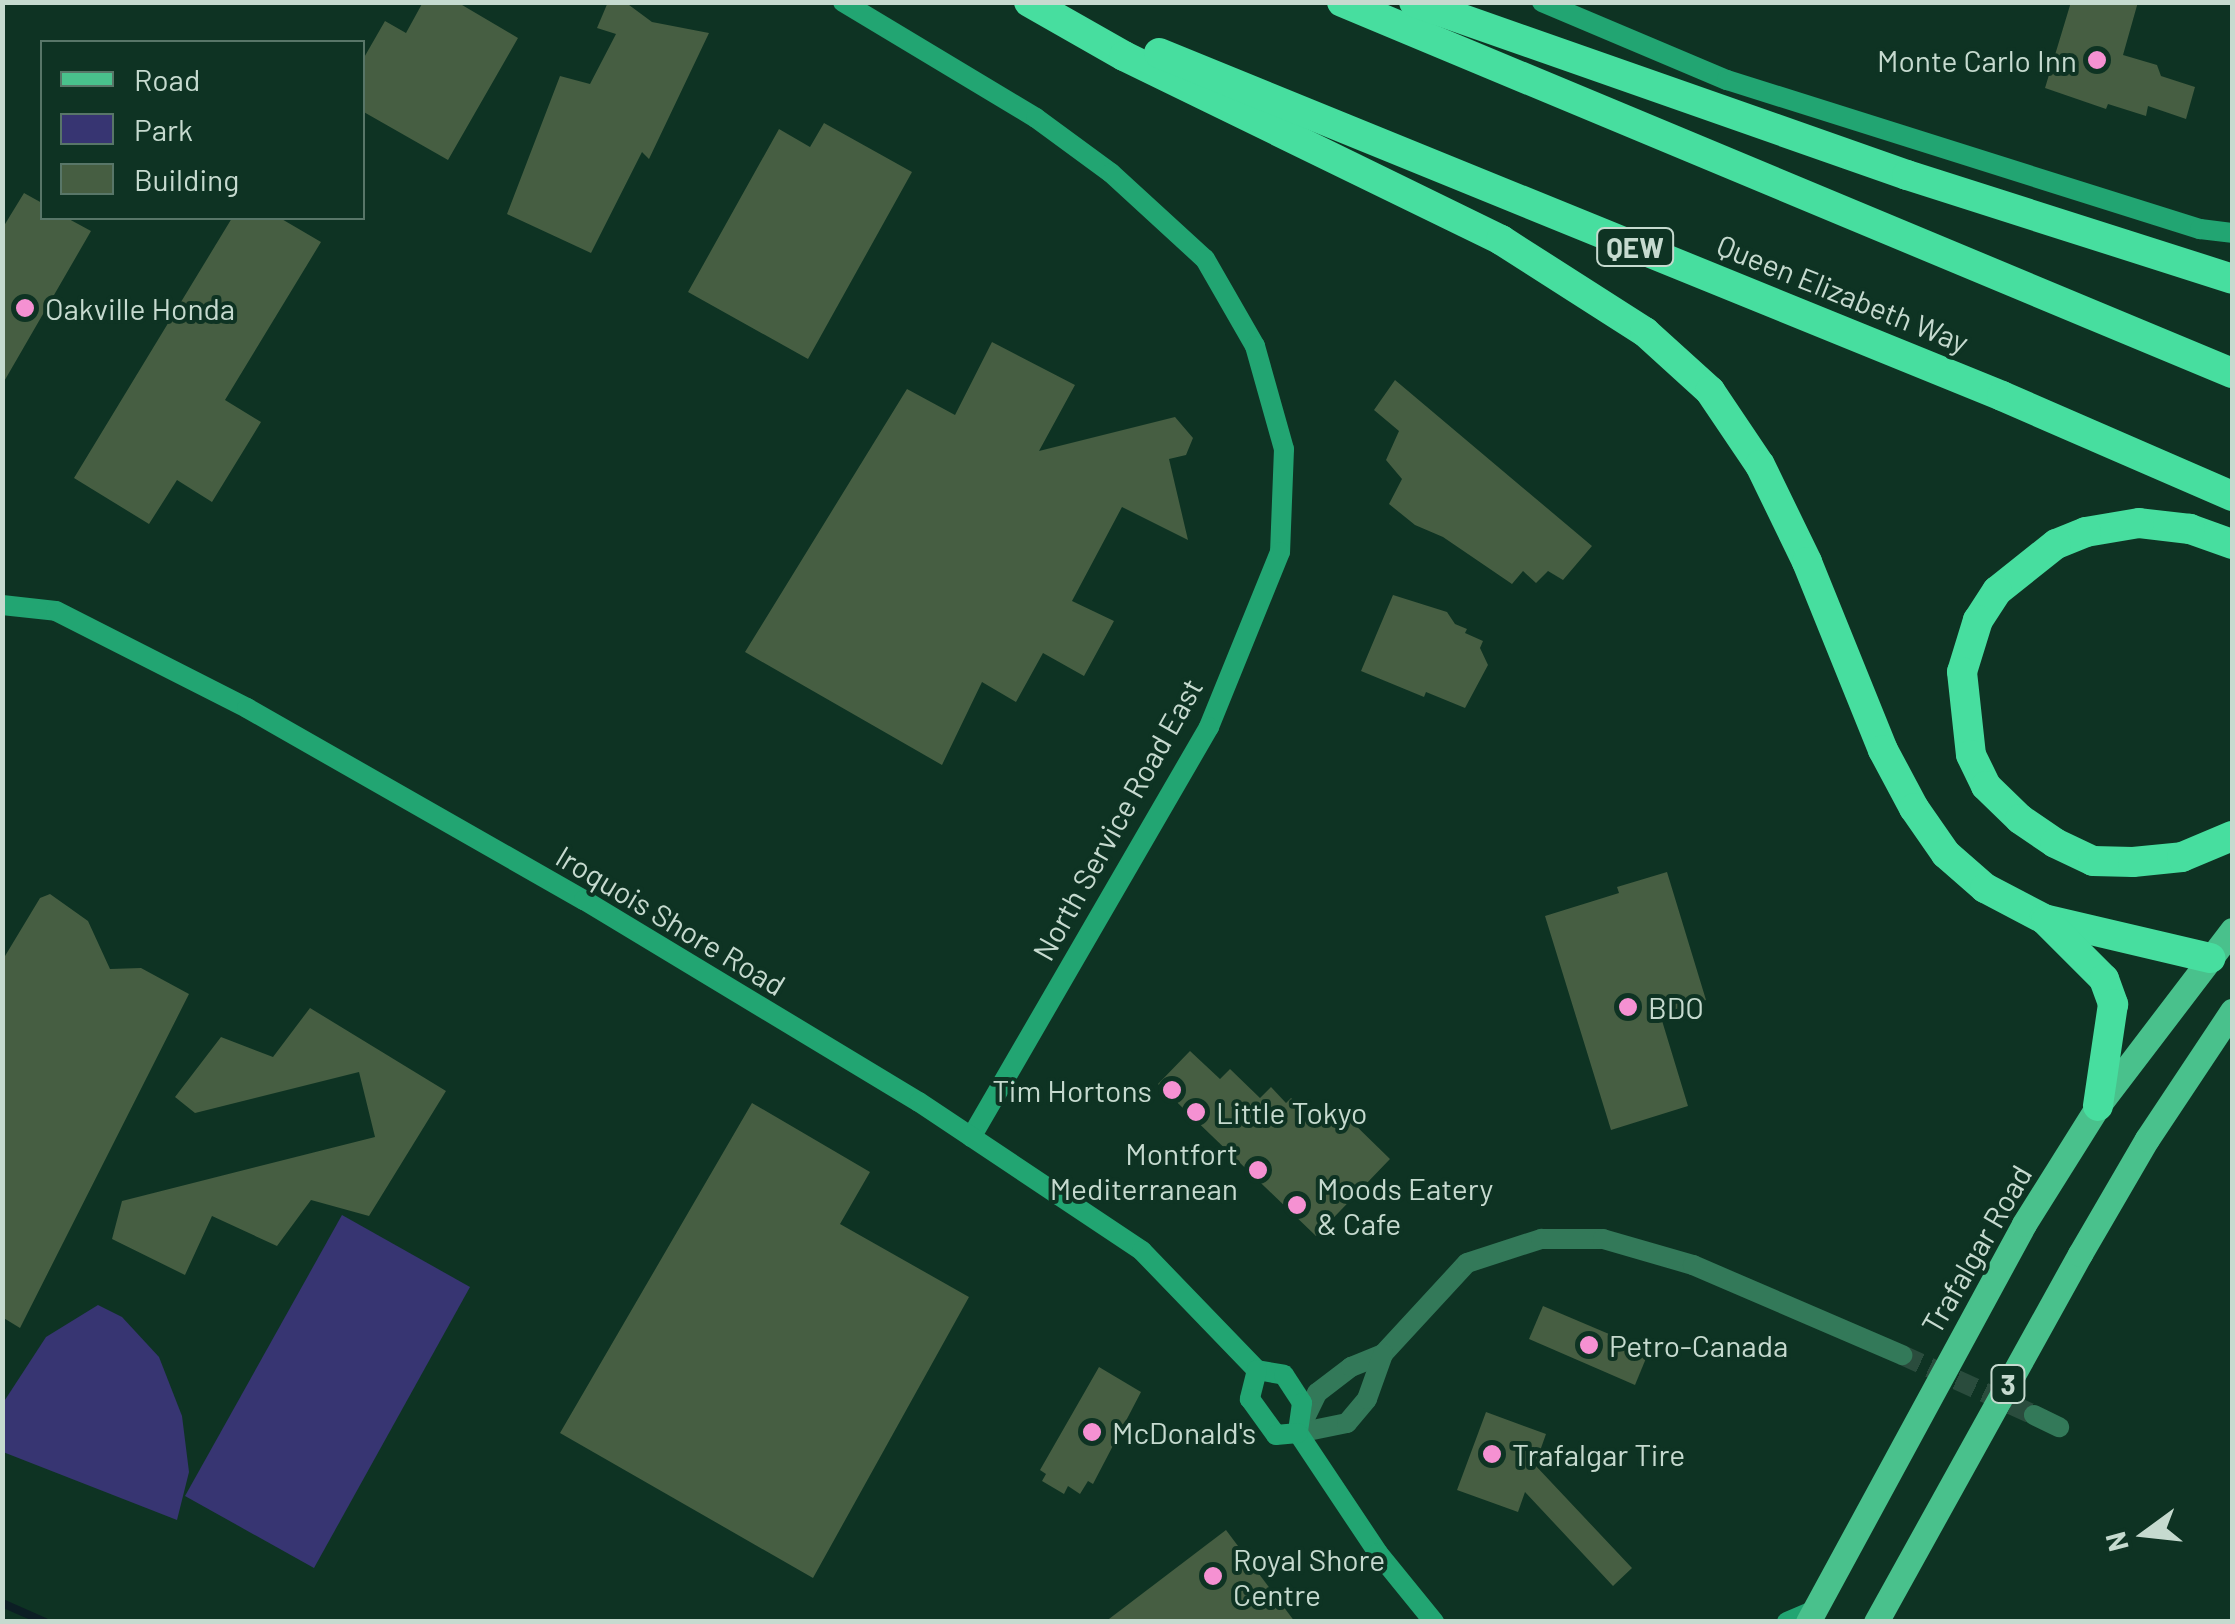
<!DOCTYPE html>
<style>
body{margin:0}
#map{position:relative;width:2235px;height:1624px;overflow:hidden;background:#0e3323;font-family:Barlow,sans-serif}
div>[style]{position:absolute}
.green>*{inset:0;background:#373572}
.stream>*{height:8px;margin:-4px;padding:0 4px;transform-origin:4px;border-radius:4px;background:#0c1e24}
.building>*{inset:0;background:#465e42}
.street-tunnel>*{height:20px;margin-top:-10px;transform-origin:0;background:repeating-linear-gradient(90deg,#2a4c3d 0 20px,transparent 0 30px)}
.street>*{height:20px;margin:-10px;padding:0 10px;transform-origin:10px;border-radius:10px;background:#337959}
.secondary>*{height:20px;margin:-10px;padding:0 10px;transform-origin:10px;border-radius:10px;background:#22a572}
.primary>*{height:25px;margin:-12.5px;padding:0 12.5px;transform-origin:12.5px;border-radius:12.5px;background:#49c18c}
.highway>*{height:30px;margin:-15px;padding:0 15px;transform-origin:15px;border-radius:15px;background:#47de9f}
.dots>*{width:28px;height:28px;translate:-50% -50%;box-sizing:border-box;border:5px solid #0e3323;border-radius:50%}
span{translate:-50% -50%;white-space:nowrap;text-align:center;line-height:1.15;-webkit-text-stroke:8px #0e3323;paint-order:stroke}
.shield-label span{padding:2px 8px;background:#0e3323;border:2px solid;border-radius:8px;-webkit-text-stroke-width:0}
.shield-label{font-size:28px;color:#c6dacf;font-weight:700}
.poi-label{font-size:30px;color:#c6dacf}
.right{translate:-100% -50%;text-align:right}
.left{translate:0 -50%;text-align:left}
.street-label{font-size:30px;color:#c6dacf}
.frame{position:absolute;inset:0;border:5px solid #c6dacf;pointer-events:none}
.legend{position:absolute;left:40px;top:40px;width:325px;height:180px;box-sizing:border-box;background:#0e3323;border:2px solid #587668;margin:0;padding:12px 18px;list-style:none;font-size:30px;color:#c6dacf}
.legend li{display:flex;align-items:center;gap:20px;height:50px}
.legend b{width:50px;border:2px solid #587668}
.north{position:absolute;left:2095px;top:1484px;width:100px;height:100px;-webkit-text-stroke:8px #0e3323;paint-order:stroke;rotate:255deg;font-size:28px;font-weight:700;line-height:40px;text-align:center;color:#c6dacf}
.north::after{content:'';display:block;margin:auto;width:35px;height:45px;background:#c6dacf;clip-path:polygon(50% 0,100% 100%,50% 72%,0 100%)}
</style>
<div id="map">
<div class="green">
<i style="clip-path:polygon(342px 1215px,470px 1287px,314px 1568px,185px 1496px)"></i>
<i style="clip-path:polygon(98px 1305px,122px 1317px,159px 1357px,182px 1416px,189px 1472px,177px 1520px,3px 1452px,3px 1403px,46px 1337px)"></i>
</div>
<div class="stream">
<i style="left:2px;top:1603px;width:47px;rotate:23.8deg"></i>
</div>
<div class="building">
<i style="clip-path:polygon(423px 2px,457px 2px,518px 38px,448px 160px,362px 111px,362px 61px,385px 21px,406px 33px)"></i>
<i style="clip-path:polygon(608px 2px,625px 2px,652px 22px,709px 33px,649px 159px,642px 152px,591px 253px,507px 214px,560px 76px,590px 84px,616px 34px,597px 28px)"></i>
<i style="clip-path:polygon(2071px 2px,2138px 2px,2123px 55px,2157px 65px,2161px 76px,2195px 87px,2186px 119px,2148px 106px,2146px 116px,2108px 104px,2106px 109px,2045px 88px)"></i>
<i style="clip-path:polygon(824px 123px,912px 172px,808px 359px,688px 292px,779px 129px,810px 147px)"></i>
<i style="clip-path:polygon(24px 193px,42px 203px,42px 218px,67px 218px,91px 231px,2px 385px,2px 229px)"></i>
<i style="clip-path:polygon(232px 218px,280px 218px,321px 242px,225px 400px,261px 422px,212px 502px,177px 480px,149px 524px,74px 478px)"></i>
<i style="clip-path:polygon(992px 342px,1075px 385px,1039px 451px,1175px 417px,1193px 438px,1186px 455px,1169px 459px,1188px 540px,1122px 507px,1072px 601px,1114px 621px,1084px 676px,1043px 653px,1016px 702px,982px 682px,942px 765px,745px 652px,907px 389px,955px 415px)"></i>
<i style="clip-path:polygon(1395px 380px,1592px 546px,1563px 580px,1548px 571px,1536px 583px,1523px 571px,1512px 584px,1443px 537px,1415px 525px,1389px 504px,1402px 479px,1386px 460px,1399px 431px,1374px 410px)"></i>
<i style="clip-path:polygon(1393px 595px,1447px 612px,1455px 624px,1467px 629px,1465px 633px,1483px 641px,1480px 648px,1488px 665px,1465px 708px,1426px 692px,1424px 697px,1361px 671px)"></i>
<i style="clip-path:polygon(1667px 872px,1706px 1000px,1660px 1014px,1688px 1106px,1611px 1130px,1545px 916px,1619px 893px,1617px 887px)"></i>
<i style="clip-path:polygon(50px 894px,88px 921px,110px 969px,141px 968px,189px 994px,20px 1328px,2px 1317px,2px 961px,40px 898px)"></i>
<i style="clip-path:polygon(310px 1008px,446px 1091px,369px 1216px,311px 1200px,277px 1246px,212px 1216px,185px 1275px,112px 1239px,122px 1201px,375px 1137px,359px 1072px,195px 1113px,175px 1097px,221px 1037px,273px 1057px)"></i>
<i style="clip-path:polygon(1190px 1051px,1220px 1079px,1230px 1069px,1260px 1098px,1271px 1087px,1286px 1103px,1291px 1098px,1315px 1121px,1322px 1113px,1338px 1129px,1348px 1118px,1390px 1159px,1316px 1236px,1158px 1084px)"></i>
<i style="clip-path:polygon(752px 1103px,870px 1172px,840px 1224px,969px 1297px,813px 1578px,560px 1433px)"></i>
<i style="clip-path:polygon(1543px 1306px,1649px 1351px,1635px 1385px,1529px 1339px)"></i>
<i style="clip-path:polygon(1099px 1367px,1141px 1392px,1093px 1484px,1088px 1481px,1080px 1494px,1068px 1486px,1064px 1494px,1042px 1481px,1046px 1474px,1040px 1470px)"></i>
<i style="clip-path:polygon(1486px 1412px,1546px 1434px,1535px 1465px,1632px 1568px,1613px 1586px,1525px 1492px,1518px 1512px,1457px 1490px)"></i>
<i style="clip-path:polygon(1226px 1530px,1295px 1622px,1105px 1622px)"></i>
</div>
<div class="street-tunnel">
<i style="left:1902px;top:1355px;width:145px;rotate:24.4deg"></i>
</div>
<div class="street">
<i style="left:2034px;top:1415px;width:28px;rotate:26deg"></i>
<i style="left:1301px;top:1426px;width:37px;rotate:-64deg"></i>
<i style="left:1317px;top:1393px;width:43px;rotate:-37.4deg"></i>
<i style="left:1351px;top:1367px;width:35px;rotate:-22deg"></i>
<i style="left:1383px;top:1354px;width:124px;rotate:-47.3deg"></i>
<i style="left:1467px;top:1263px;width:78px;rotate:-18deg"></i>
<i style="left:1541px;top:1239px;width:62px"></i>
<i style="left:1603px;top:1239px;width:94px;rotate:16.1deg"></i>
<i style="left:1693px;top:1265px;width:228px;rotate:23.3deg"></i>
<i style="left:1298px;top:1433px;width:50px;rotate:-11.5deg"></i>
<i style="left:1347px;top:1423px;width:31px;rotate:-50deg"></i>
<i style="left:1367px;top:1399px;width:48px;rotate:-70.4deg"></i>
</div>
<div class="secondary">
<i style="left:843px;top:2px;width:225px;rotate:31deg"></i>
<i style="left:1036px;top:118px;width:93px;rotate:36.3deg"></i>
<i style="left:1111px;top:173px;width:127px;rotate:42.5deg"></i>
<i style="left:1205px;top:259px;width:100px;rotate:60.1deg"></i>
<i style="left:1255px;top:346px;width:107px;rotate:74.3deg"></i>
<i style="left:1284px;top:449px;width:103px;rotate:92.2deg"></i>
<i style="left:1280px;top:552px;width:189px;rotate:112.1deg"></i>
<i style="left:1209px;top:727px;width:474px;rotate:120.1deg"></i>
<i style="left:1542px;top:2px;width:201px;rotate:22.9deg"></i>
<i style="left:1727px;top:80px;width:496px;rotate:17.5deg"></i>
<i style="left:2200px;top:229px;width:32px;rotate:7deg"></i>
<i style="left:2px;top:605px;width:54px;rotate:6.3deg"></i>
<i style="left:56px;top:611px;width:214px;rotate:26.9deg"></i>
<i style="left:247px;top:708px;width:388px;rotate:29.7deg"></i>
<i style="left:584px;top:900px;width:391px;rotate:31.1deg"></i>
<i style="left:919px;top:1102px;width:268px;rotate:33.7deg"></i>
<i style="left:1142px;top:1251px;width:165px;rotate:46deg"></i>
<i style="left:1257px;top:1370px;width:27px;rotate:10deg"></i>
<i style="left:1284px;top:1375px;width:33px;rotate:57deg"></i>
<i style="left:1302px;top:1403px;width:30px;rotate:98deg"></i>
<i style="left:1298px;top:1433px;width:144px;rotate:56.3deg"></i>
<i style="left:1378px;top:1553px;width:89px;rotate:50.9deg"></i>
<i style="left:1257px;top:1370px;width:30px;rotate:104deg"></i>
<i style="left:1250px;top:1399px;width:44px;rotate:54.2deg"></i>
<i style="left:1276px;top:1435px;width:22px;rotate:-5deg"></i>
<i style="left:1787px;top:1622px;width:28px;rotate:-23deg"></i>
</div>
<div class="primary">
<i style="left:1808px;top:1622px;width:453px;rotate:-61.5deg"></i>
<i style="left:2024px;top:1224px;width:139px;rotate:-57.9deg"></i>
<i style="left:2098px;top:1106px;width:221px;rotate:-52.7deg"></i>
<i style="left:1876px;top:1622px;width:421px;rotate:-61deg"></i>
<i style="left:2080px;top:1254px;width:133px;rotate:-59.8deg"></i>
<i style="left:2147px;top:1139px;width:154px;rotate:-56.4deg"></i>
</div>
<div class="highway">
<i style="left:1029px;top:2px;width:109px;rotate:29.6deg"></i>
<i style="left:1124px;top:56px;width:420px;rotate:26deg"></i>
<i style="left:1501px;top:240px;width:171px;rotate:32.6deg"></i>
<i style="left:1645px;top:332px;width:88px;rotate:42.2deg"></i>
<i style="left:1710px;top:391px;width:89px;rotate:56deg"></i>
<i style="left:1760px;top:465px;width:108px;rotate:64.1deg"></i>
<i style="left:1807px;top:562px;width:203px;rotate:68deg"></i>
<i style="left:1883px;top:750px;width:66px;rotate:61.9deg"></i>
<i style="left:1914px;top:808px;width:56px;rotate:55.2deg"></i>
<i style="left:1946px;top:854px;width:52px;rotate:41.1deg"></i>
<i style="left:1985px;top:888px;width:67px;rotate:27.7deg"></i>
<i style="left:2044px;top:919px;width:171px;rotate:13.2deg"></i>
<i style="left:1342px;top:2px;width:964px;rotate:22.63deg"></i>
<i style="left:1414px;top:2px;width:522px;rotate:19.34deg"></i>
<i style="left:1907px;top:175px;width:341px;rotate:17.7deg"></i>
<i style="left:1159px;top:53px;width:910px;rotate:22.14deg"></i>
<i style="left:2002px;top:396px;width:251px;rotate:23.5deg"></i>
<i style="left:2232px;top:544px;width:45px;rotate:-160.3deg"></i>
<i style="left:2190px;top:529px;width:51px;rotate:-173.3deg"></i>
<i style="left:2139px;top:523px;width:54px;rotate:170.4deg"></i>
<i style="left:2086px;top:532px;width:32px;rotate:158deg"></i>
<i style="left:2056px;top:544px;width:75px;rotate:141.5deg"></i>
<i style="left:1997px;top:591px;width:35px;rotate:123deg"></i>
<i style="left:1978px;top:620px;width:54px;rotate:107.1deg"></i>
<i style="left:1962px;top:672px;width:83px;rotate:83.8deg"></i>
<i style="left:1971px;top:755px;width:34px;rotate:64deg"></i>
<i style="left:1986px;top:786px;width:47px;rotate:44.1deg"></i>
<i style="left:2020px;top:819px;width:42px;rotate:34.4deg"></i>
<i style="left:2055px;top:843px;width:42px;rotate:25.3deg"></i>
<i style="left:2093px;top:861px;width:40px;rotate:1.4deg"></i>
<i style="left:2133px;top:862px;width:49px;rotate:-5.8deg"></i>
<i style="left:2182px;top:857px;width:54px;rotate:-22.8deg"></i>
<i style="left:2046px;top:921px;width:82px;rotate:45deg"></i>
<i style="left:2104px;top:979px;width:27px;rotate:70deg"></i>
<i style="left:2113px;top:1004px;width:103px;rotate:98.4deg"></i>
</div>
<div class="dots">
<i style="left:2097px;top:60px;background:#f591d2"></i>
<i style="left:25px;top:308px;background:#f591d2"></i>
<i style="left:1628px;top:1007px;background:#f591d2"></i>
<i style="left:1172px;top:1090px;background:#f591d2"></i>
<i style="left:1196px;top:1112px;background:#f591d2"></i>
<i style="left:1258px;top:1170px;background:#f591d2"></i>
<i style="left:1297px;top:1205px;background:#f591d2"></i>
<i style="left:1589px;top:1345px;background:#f591d2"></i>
<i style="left:1092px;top:1432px;background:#f591d2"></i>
<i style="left:1492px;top:1454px;background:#f591d2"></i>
<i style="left:1213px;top:1576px;background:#f591d2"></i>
</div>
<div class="shield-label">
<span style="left:1635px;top:247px">QEW</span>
<span style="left:2008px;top:1384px">3</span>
</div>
<div class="poi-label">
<span class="right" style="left:2077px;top:60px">Monte Carlo Inn</span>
<span class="left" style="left:45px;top:308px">Oakville Honda</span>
<span class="left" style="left:1648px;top:1007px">BDO</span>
<span class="right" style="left:1152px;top:1090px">Tim Hortons</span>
<span class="left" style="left:1216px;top:1112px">Little Tokyo</span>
<span class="right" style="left:1238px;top:1170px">Montfort<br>Mediterranean</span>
<span class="left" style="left:1317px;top:1205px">Moods Eatery<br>&amp; Cafe</span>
<span class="left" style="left:1609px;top:1345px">Petro-Canada</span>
<span class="left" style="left:1112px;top:1432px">McDonald's</span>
<span class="left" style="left:1512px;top:1454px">Trafalgar Tire</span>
<span class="left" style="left:1233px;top:1576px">Royal Shore<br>Centre</span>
</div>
<div class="street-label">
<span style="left:1843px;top:293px;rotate:22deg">Queen Elizabeth Way</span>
<span style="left:1117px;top:819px;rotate:-61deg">North Service Road East</span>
<span style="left:671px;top:920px;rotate:31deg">Iroquois Shore Road</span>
<span style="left:1976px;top:1249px;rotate:-60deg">Trafalgar Road</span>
</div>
<div class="frame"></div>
<ul class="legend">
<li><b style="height:12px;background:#49c18c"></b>Road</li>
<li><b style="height:28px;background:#373572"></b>Park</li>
<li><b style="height:28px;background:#465e42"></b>Building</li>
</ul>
<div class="north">N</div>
</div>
